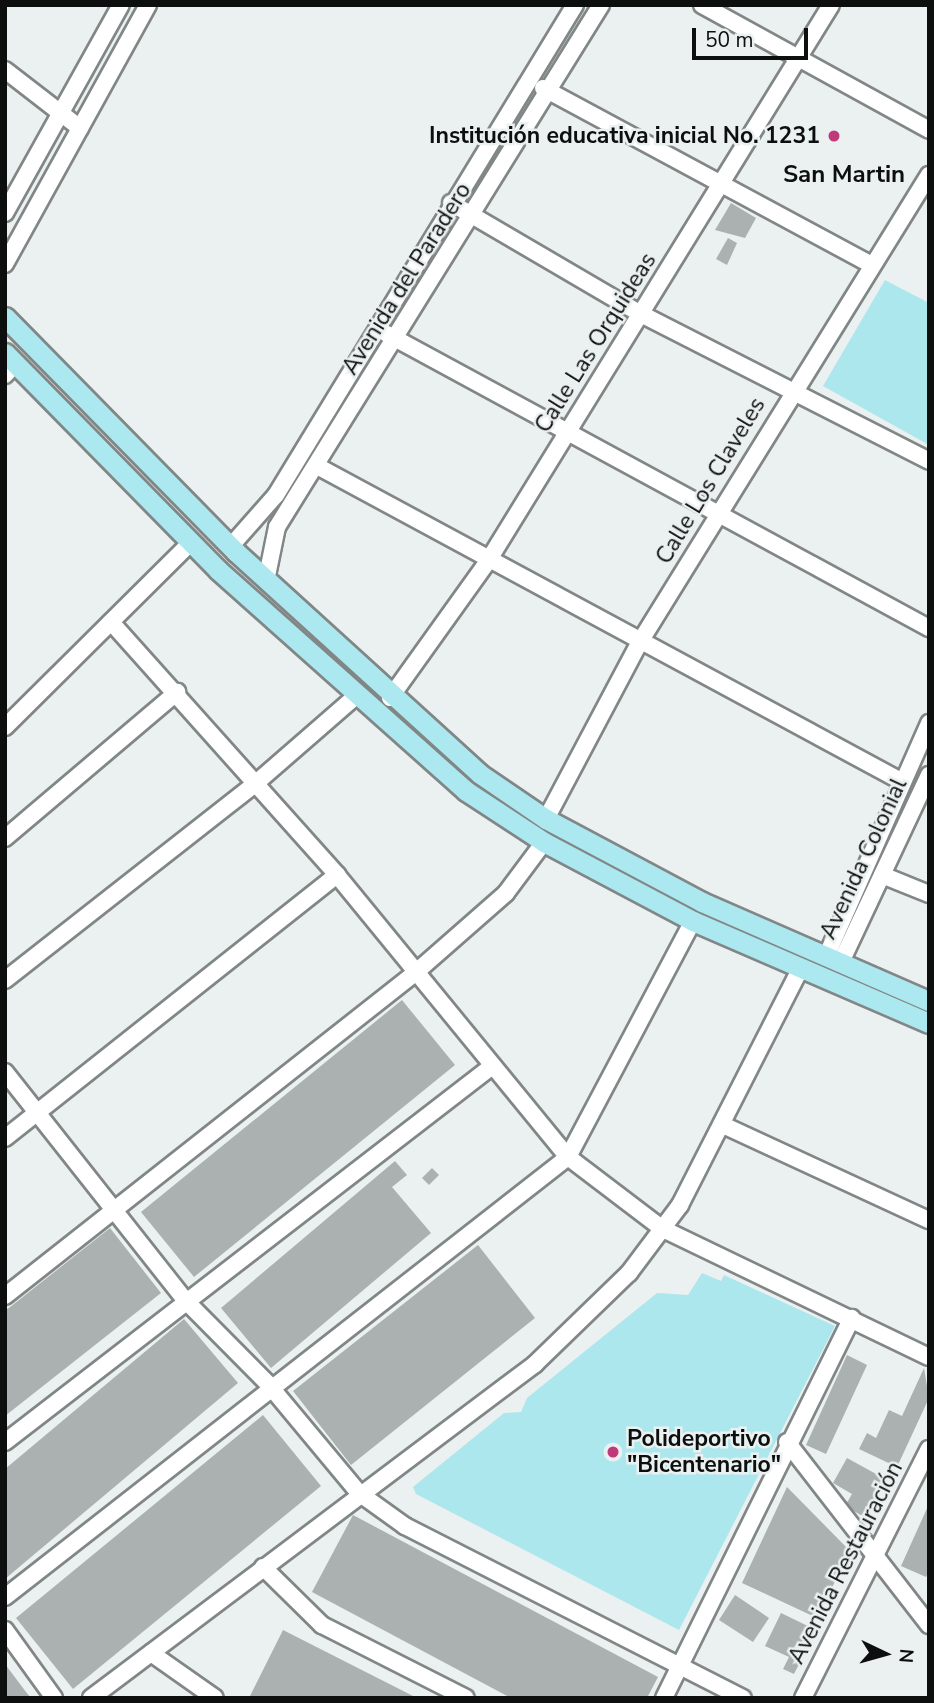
<!DOCTYPE html>
<meta charset="utf-8">
<style>
body{margin:0}
#map{position:relative;width:934px;height:1703px;overflow:hidden;background:#ebf0f1;font-family:"Nunito Sans",sans-serif}
div>[style]{position:absolute}
.green>*{inset:0;background:#ace7ee}
.building>*{inset:0;background:#abb0b1}
.roads{filter:drop-shadow(2px 0 #818686) drop-shadow(-2px 0 #818686) drop-shadow(0 2px #818686) drop-shadow(0 -2px #818686)}
.minor>*{height:16px;margin:-8px;padding:0 8px;transform-origin:8px;border-radius:8px;background:#fff}
.major>*{height:19px;margin:-9.5px;padding:0 9.5px;transform-origin:9.5px;border-radius:9.5px;background:#ace8ef}
.dots>*{width:19px;height:19px;translate:-50% -50%;box-sizing:border-box;border:4px solid #ebf0f1;border-radius:50%}
span{translate:-50% -50%;white-space:nowrap;text-align:center;line-height:1.15;-webkit-text-stroke:5px #ebf0f1;paint-order:stroke}
.poi-label{font-size:23px;color:#0d0f0f;font-weight:700}
.right{translate:-100% -50%;text-align:right}
.left{translate:0 -50%;text-align:left}
.street-label{font-size:23px;color:#0d0f0f}
.neighbourhood-label{font-size:24px;color:#0d0f0f;font-weight:700}
.frame{position:absolute;inset:0;border:7px solid #0d0f0f;pointer-events:none}
.north{position:absolute;left:850px;top:1619px;width:70px;height:70px;-webkit-text-stroke:5px #ebf0f1;paint-order:stroke;rotate:95deg;font-size:19px;font-weight:700;line-height:28px;text-align:center;color:#0d0f0f}
.north::after{content:'';display:block;margin:auto;width:24px;height:32px;background:#0d0f0f;clip-path:polygon(50% 0,100% 100%,50% 72%,0 100%)}
.scale{position:absolute;left:692px;top:28px;width:116px;height:32px;box-sizing:border-box;border:4px solid #0d0f0f;border-top:0;padding-left:9px;font-size:21px;line-height:24px;white-space:nowrap;color:#0d0f0f;-webkit-text-stroke:5px #ebf0f1;paint-order:stroke}
</style>
<div id="map">
<div class="green">
<i style="clip-path:polygon(885px 280px,929px 303px,929px 445px,823px 386px)"></i>
<i style="clip-path:polygon(702px 1273px,721px 1281px,724px 1275px,835px 1326px,679px 1630px,416px 1494px,413px 1487px,504px 1413px,521px 1412px,527px 1398px,657px 1293px,688px 1295px)"></i>
</div>
<div class="building">
<i style="clip-path:polygon(731px 203px,756px 218px,745px 238px,715px 230px)"></i>
<i style="clip-path:polygon(728px 238px,737px 243px,727px 265px,716px 259px)"></i>
<i style="clip-path:polygon(402px 1000px,455px 1065px,194px 1277px,141px 1212px)"></i>
<i style="clip-path:polygon(395px 1161px,407px 1175px,392px 1187px,431px 1233px,271px 1368px,221px 1308px)"></i>
<i style="clip-path:polygon(432px 1168px,439px 1175px,429px 1185px,422px 1178px)"></i>
<i style="clip-path:polygon(110px 1228px,161px 1293px,5px 1416px,5px 1311px)"></i>
<i style="clip-path:polygon(478px 1245px,535px 1318px,351px 1465px,293px 1391px)"></i>
<i style="clip-path:polygon(184px 1319px,238px 1383px,5px 1579px,5px 1469px)"></i>
<i style="clip-path:polygon(847px 1355px,867px 1365px,826px 1454px,806px 1445px)"></i>
<i style="clip-path:polygon(924px 1368px,929px 1398px,897px 1467px,859px 1449px,867px 1433px,876px 1438px,889px 1410px,902px 1416px)"></i>
<i style="clip-path:polygon(263px 1415px,321px 1486px,73px 1689px,16px 1618px)"></i>
<i style="clip-path:polygon(847px 1458px,887px 1480px,866px 1518px,845px 1506px,852px 1494px,833px 1483px)"></i>
<i style="clip-path:polygon(787px 1487px,850px 1551px,817px 1618px,742px 1583px)"></i>
<i style="clip-path:polygon(929px 1504px,929px 1570px,926px 1577px,901px 1566px)"></i>
<i style="clip-path:polygon(353px 1515px,658px 1677px,647px 1698px,511px 1698px,312px 1592px)"></i>
<i style="clip-path:polygon(735px 1595px,769px 1618px,753px 1642px,719px 1620px)"></i>
<i style="clip-path:polygon(781px 1613px,816px 1630px,794px 1674px,783px 1669px,789px 1657px,765px 1646px)"></i>
<i style="clip-path:polygon(283px 1630px,417px 1698px,249px 1698px)"></i>
<i style="clip-path:polygon(5px 1664px,26px 1692px,31px 1698px,5px 1698px)"></i>
</div>
<div class="roads">
<div class="minor">
<i style="left:702px;top:5px;width:259px;rotate:28.8deg"></i>
<i style="left:5px;top:70px;width:95px;rotate:37.7deg"></i>
<i style="left:543px;top:88px;width:374px;rotate:28.3deg"></i>
<i style="left:451px;top:203px;width:220px;rotate:30.3deg"></i>
<i style="left:641px;top:314px;width:323px;rotate:27deg"></i>
<i style="left:5px;top:213px;width:238px;rotate:-60.9deg"></i>
<i style="left:5px;top:264px;width:296px;rotate:-61.1deg"></i>
<i style="left:387px;top:334px;width:617px;rotate:28.48deg"></i>
<i style="left:5px;top:375px;width:16px;rotate:-47deg"></i>
<i style="left:317px;top:466px;width:664px;rotate:28.34deg"></i>
<i style="left:230px;top:547px;width:69px;rotate:-48.5deg"></i>
<i style="left:276px;top:495px;width:574px;rotate:-58.61deg"></i>
<i style="left:266px;top:581px;width:55px;rotate:-78.5deg"></i>
<i style="left:277px;top:527px;width:614px;rotate:-58.17deg"></i>
<i style="left:111px;top:622px;width:339px;rotate:48.2deg"></i>
<i style="left:337px;top:875px;width:365px;rotate:50.7deg"></i>
<i style="left:568px;top:1157px;width:119px;rotate:37.2deg"></i>
<i style="left:663px;top:1229px;width:295px;rotate:25.7deg"></i>
<i style="left:390px;top:698px;width:168px;rotate:-54.4deg"></i>
<i style="left:488px;top:561px;width:653px;rotate:-58.33deg"></i>
<i style="left:5px;top:727px;width:262px;rotate:-44.8deg"></i>
<i style="left:546px;top:819px;width:197px;rotate:-62.1deg"></i>
<i style="left:638px;top:645px;width:553px;rotate:-58.24deg"></i>
<i style="left:5px;top:838px;width:226px;rotate:-40.3deg"></i>
<i style="left:882px;top:875px;width:51px;rotate:22deg"></i>
<i style="left:826px;top:957px;width:256px;rotate:-66.2deg"></i>
<i style="left:841px;top:962px;width:207px;rotate:-64.8deg"></i>
<i style="left:5px;top:980px;width:319px;rotate:-38.1deg"></i>
<i style="left:256px;top:783px;width:131px;rotate:-41deg"></i>
<i style="left:5px;top:1072px;width:290px;rotate:51.7deg"></i>
<i style="left:185px;top:1300px;width:120px;rotate:45.3deg"></i>
<i style="left:269px;top:1385px;width:141px;rotate:50.2deg"></i>
<i style="left:359px;top:1493px;width:57px;rotate:35.7deg"></i>
<i style="left:405px;top:1526px;width:379px;rotate:27deg"></i>
<i style="left:723px;top:1125px;width:227px;rotate:24.8deg"></i>
<i style="left:5px;top:1138px;width:424px;rotate:-38.4deg"></i>
<i style="left:5px;top:1296px;width:522px;rotate:-38.23deg"></i>
<i style="left:415px;top:973px;width:121px;rotate:-41.3deg"></i>
<i style="left:506px;top:893px;width:64px;rotate:-53.3deg"></i>
<i style="left:5px;top:1442px;width:614px;rotate:-37.65deg"></i>
<i style="left:787px;top:1442px;width:232px;rotate:52.2deg"></i>
<i style="left:263px;top:1567px;width:83px;rotate:44.5deg"></i>
<i style="left:322px;top:1625px;width:161px;rotate:26.9deg"></i>
<i style="left:5px;top:1597px;width:715px;rotate:-38.01deg"></i>
<i style="left:568px;top:1157px;width:267px;rotate:-62.1deg"></i>
<i style="left:5px;top:1630px;width:84px;rotate:54.2deg"></i>
<i style="left:151px;top:1653px;width:78px;rotate:35.1deg"></i>
<i style="left:91px;top:1698px;width:556px;rotate:-36.95deg"></i>
<i style="left:535px;top:1364px;width:131px;rotate:-44.1deg"></i>
<i style="left:629px;top:1273px;width:85px;rotate:-53.1deg"></i>
<i style="left:680px;top:1205px;width:266px;rotate:-63deg"></i>
<i style="left:664px;top:1698px;width:424px;rotate:-63.7deg"></i>
<i style="left:803px;top:1698px;width:279px;rotate:-63.2deg"></i>
</div>
<div class="major">
<i style="left:5px;top:317px;width:330px;rotate:45.5deg"></i>
<i style="left:236px;top:552px;width:330px;rotate:42.3deg"></i>
<i style="left:480px;top:774px;width:80px;rotate:34.3deg"></i>
<i style="left:546px;top:819px;width:177px;rotate:28deg"></i>
<i style="left:702px;top:902px;width:248px;rotate:23.6deg"></i>
<i style="left:5px;top:353px;width:304px;rotate:45.5deg"></i>
<i style="left:218px;top:570px;width:332px;rotate:41.7deg"></i>
<i style="left:466px;top:791px;width:93px;rotate:33.2deg"></i>
<i style="left:544px;top:842px;width:169px;rotate:27.9deg"></i>
<i style="left:693px;top:921px;width:257px;rotate:23.4deg"></i>
</div>
</div>
<div class="dots">
<i style="left:834px;top:136px;background:#c03979"></i>
<i style="left:613px;top:1452px;background:#c03979"></i>
</div>
<div class="poi-label">
<span class="right" style="left:820px;top:136px">Institución educativa inicial No. 1231</span>
<span class="left" style="left:627px;top:1452px">Polideportivo<br>"Bicentenario"</span>
</div>
<div class="street-label">
<span style="left:407px;top:279px;rotate:-58deg">Avenida del Paradero</span>
<span style="left:596px;top:343px;rotate:-58deg">Calle Las Orquideas</span>
<span style="left:711px;top:481px;rotate:-59deg">Calle Los Claveles</span>
<span style="left:864px;top:859px;rotate:-65deg">Avenida Colonial</span>
<span style="left:846px;top:1563px;rotate:-63deg">Avenida Restauración</span>
</div>
<div class="neighbourhood-label">
<span style="left:844px;top:175px">San Martin</span>
</div>
<div class="frame"></div>
<div class="north">N</div>
<div class="scale">50 m</div>
</div>
